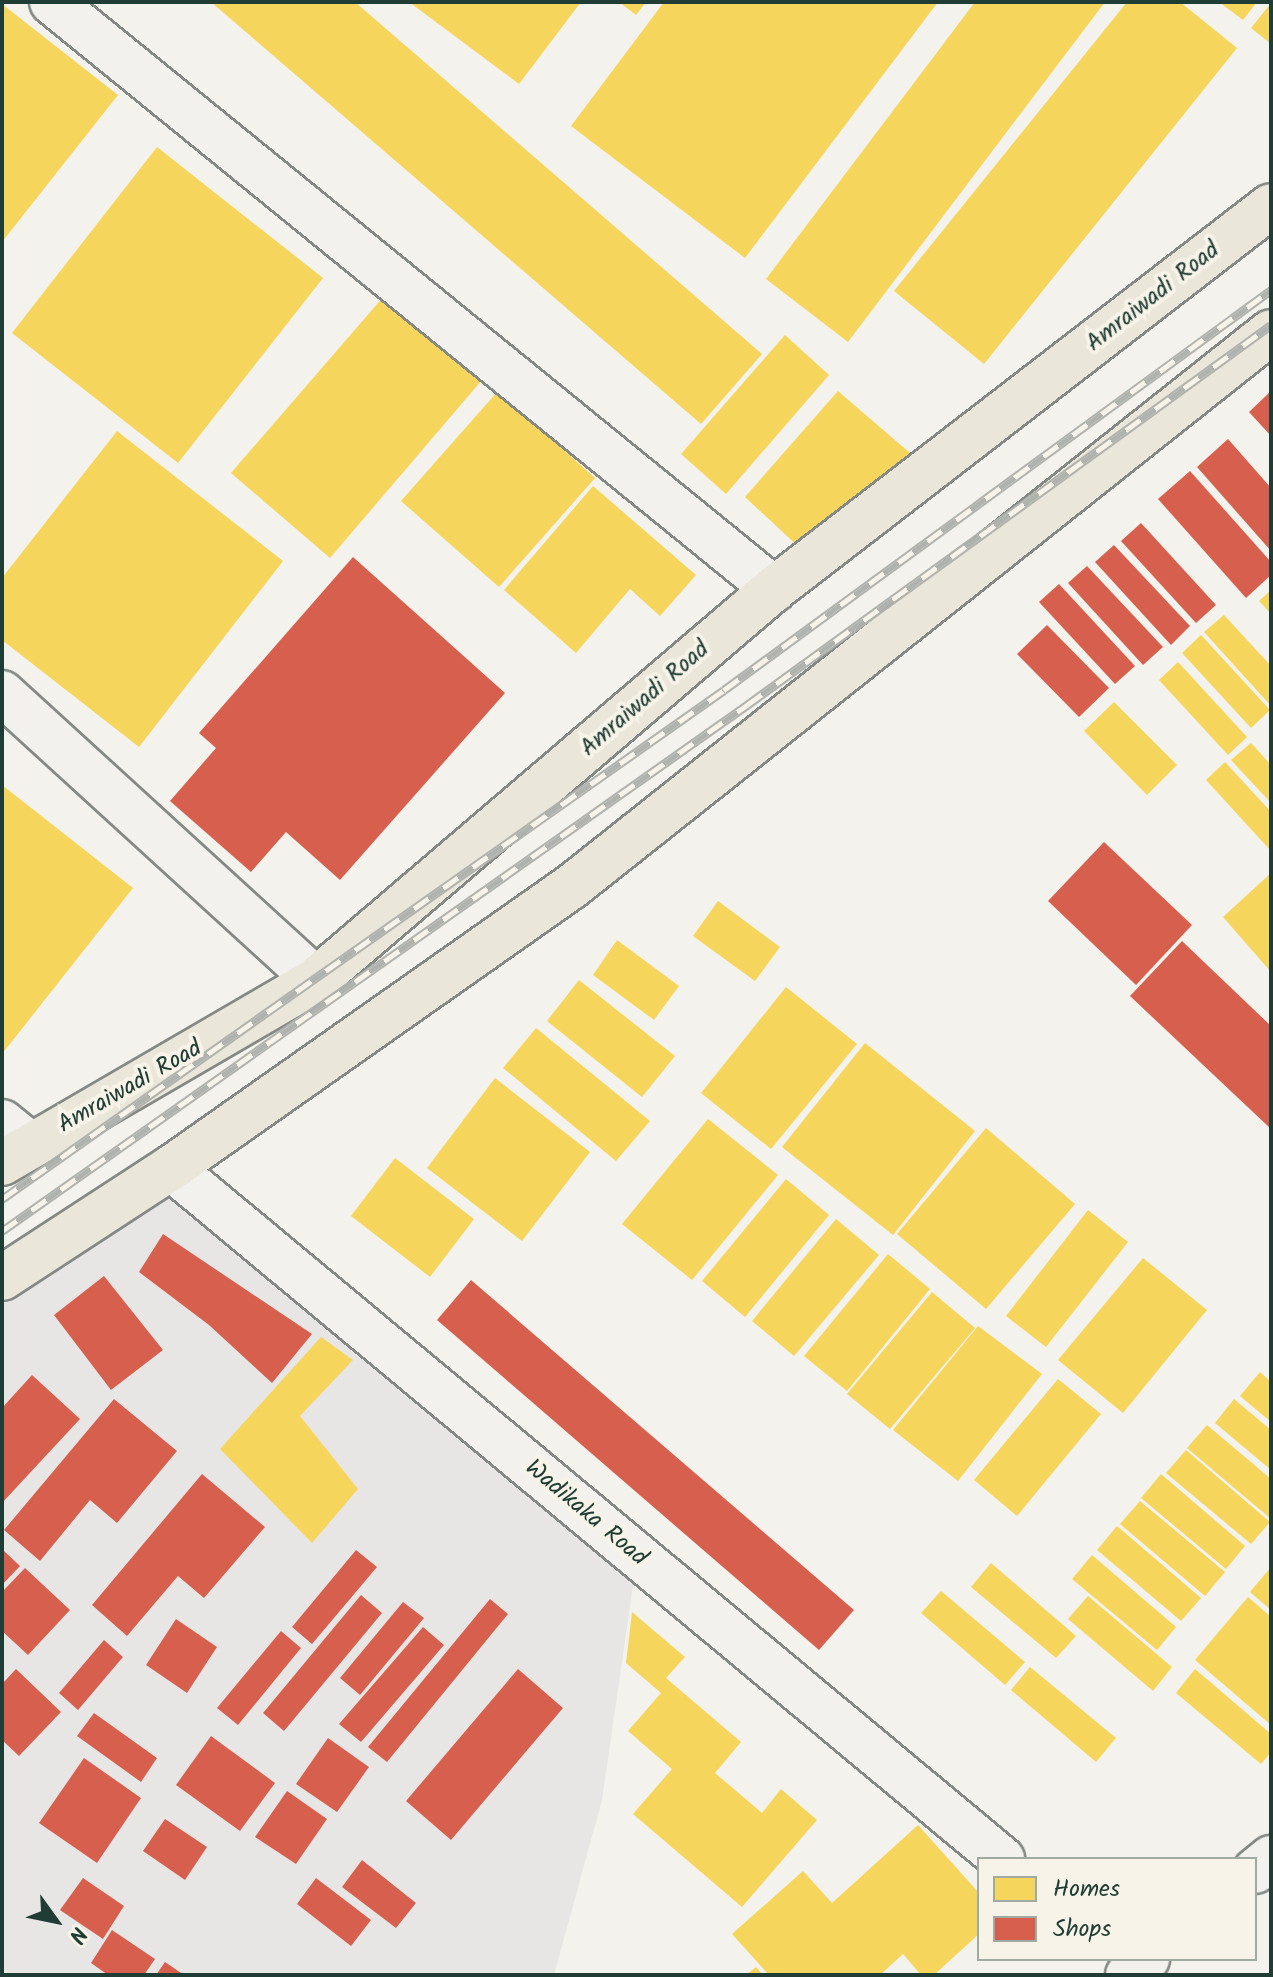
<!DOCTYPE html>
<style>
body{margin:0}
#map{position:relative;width:1273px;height:1977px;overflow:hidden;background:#f4f2ec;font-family:Kalam,sans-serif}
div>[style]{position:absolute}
.built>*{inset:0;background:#e8e5e5}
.homes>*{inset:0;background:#f6d55c}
.shops>*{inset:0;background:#d6604d}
.roads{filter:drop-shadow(2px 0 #848985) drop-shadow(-2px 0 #848985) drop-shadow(0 2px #848985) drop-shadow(0 -2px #848985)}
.minor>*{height:44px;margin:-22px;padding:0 22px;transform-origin:22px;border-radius:22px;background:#f2f1ed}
.major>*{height:44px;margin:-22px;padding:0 22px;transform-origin:22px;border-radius:22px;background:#eae6da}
.rail>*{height:9px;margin-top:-4.5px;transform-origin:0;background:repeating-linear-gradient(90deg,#f7f3e8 0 18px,#b0b2ae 0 36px);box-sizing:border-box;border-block:2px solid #b0b2ae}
span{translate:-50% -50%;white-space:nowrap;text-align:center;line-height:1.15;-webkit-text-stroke:8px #f7f3e8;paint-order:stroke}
.street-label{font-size:24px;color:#1f3d34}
.frame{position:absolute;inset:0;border:4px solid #1f3d34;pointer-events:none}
.legend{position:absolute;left:977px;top:1857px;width:280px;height:104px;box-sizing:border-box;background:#f7f3e8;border:2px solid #a1aaa0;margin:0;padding:10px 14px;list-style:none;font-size:24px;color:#1f3d34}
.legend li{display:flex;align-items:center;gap:16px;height:40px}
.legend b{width:40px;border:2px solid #a1aaa0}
.north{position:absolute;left:16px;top:1881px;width:80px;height:80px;-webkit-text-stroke:6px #f7f3e8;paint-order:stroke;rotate:123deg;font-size:22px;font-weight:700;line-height:32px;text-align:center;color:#1f3d34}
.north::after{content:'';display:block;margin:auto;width:28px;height:36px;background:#1f3d34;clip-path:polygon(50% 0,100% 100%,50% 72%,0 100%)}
</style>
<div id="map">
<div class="built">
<i style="clip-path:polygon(169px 1190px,635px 1572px,602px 1800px,554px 1975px,11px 1975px,2px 1970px,2px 1299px)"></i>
</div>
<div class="homes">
<i style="clip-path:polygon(211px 2px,355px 2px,762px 354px,701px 424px)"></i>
<i style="clip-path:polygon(409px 2px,581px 2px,519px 84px)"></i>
<i style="clip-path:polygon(619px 2px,646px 2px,636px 15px)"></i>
<i style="clip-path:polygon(664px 2px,938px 2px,745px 258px,571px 126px)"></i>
<i style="clip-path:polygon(975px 2px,1105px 2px,848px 342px,766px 279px)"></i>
<i style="clip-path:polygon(1127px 2px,1180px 2px,1237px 48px,984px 364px,894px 291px)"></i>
<i style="clip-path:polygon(1219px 2px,1257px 2px,1243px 20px)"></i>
<i style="clip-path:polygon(1271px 3px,1271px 44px,1251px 28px)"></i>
<i style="clip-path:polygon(2px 4px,118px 95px,2px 242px)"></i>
<i style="clip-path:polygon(157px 147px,323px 278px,178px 463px,12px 333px)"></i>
<i style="clip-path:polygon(384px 296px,482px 380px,330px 558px,231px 473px)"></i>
<i style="clip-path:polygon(785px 335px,829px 375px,726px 494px,681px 454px)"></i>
<i style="clip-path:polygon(498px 391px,595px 478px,499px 587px,401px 501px)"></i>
<i style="clip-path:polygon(838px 391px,910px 453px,802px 550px,745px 497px)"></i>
<i style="clip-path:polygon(117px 431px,283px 561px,139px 747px,2px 640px,2px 578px)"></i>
<i style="clip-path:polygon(593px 486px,696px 575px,660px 616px,630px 589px,576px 653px,504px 590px)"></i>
<i style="clip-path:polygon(1271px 590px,1271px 614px,1259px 601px)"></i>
<i style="clip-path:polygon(1224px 615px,1271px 666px,1271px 706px,1204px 632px)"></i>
<i style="clip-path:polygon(1201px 635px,1270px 710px,1251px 728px,1182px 653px)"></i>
<i style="clip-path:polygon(1178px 662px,1247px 737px,1228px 755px,1159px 680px)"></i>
<i style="clip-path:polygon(1114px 702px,1177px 765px,1147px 795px,1084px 731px)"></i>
<i style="clip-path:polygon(1251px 743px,1271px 765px,1271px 803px,1231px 760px)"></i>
<i style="clip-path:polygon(1225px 762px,1271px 812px,1271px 851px,1206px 780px)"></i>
<i style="clip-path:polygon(2px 785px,133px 888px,2px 1054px)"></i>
<i style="clip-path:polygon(1271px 873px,1271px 972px,1223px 917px)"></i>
<i style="clip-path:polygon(718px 901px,780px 947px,755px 981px,693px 936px)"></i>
<i style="clip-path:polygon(617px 940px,679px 986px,654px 1020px,593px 975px)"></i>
<i style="clip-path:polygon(579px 980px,675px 1056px,642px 1097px,547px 1021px)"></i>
<i style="clip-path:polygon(786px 987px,857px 1044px,771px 1149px,701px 1093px)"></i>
<i style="clip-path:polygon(536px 1028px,650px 1121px,616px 1161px,503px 1068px)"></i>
<i style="clip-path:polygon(865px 1043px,975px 1131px,893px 1235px,782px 1147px)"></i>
<i style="clip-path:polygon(495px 1078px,590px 1152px,522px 1241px,427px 1168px)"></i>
<i style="clip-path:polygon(708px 1119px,778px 1175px,692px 1280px,622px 1224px)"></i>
<i style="clip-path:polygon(986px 1128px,1075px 1204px,986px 1309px,897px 1234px)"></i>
<i style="clip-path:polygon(395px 1158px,474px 1219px,430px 1277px,351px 1216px)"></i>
<i style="clip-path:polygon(786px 1179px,829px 1215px,745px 1317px,702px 1281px)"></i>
<i style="clip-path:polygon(1088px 1210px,1128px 1242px,1046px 1347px,1006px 1316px)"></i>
<i style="clip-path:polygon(836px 1219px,879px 1255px,794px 1356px,752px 1321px)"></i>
<i style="clip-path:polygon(888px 1254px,930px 1289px,847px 1391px,804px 1356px)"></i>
<i style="clip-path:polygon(1143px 1258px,1207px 1310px,1123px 1413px,1058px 1360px)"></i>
<i style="clip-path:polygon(932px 1292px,975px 1328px,890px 1429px,847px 1394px)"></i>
<i style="clip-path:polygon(978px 1326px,1042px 1374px,958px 1481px,893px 1430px)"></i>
<i style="clip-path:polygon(321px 1337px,353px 1360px,300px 1416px,358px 1489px,312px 1543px,220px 1449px)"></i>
<i style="clip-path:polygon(1260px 1372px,1271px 1382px,1271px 1422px,1240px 1396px)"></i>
<i style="clip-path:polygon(1058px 1379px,1101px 1414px,1017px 1516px,974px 1480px)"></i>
<i style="clip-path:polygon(1234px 1399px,1271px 1430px,1271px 1470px,1215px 1423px)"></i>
<i style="clip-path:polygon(1207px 1425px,1271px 1479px,1271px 1519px,1187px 1448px)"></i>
<i style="clip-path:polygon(1186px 1450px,1270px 1522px,1251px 1544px,1166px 1473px)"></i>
<i style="clip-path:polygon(1161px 1474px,1245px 1546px,1226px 1569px,1141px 1498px)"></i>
<i style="clip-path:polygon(1140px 1501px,1225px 1572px,1205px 1596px,1120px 1524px)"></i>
<i style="clip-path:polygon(1117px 1526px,1201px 1598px,1181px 1621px,1097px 1550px)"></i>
<i style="clip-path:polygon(1092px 1555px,1176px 1627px,1157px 1650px,1072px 1579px)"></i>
<i style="clip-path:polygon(991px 1563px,1076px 1636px,1056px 1658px,971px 1587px)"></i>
<i style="clip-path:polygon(1271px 1567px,1271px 1610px,1250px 1592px)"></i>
<i style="clip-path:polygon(941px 1591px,1025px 1662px,1005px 1685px,921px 1613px)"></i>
<i style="clip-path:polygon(1088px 1596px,1172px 1667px,1153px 1691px,1068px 1619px)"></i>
<i style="clip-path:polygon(1248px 1597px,1271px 1617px,1271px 1725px,1195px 1660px)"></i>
<i style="clip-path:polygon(632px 1612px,685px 1657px,666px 1678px,741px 1742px,715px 1773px,762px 1813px,781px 1789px,817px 1820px,742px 1907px,633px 1814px,672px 1769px,628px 1731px,661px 1693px,626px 1663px)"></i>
<i style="clip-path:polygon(1030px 1667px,1116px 1738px,1096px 1762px,1011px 1690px)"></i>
<i style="clip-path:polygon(1195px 1669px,1271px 1734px,1271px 1752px,1261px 1764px,1176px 1693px)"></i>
<i style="clip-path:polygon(918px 1825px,979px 1893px,979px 1934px,934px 1975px,921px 1975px,903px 1954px,880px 1975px,769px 1975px,732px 1934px,803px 1871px,832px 1903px)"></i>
<i style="clip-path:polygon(756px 1967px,763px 1975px,746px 1975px)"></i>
</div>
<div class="shops">
<i style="clip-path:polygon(1271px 391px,1271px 436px,1249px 412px)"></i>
<i style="clip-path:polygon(1228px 439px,1271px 488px,1271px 551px,1197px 467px)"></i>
<i style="clip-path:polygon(1190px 471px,1271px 562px,1271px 575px,1246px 598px,1158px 499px)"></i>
<i style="clip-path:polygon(1141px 523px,1216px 605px,1196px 623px,1121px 541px)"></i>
<i style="clip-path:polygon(1114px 545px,1190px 626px,1171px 645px,1095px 562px)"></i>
<i style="clip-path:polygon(353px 557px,505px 693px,340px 880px,286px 832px,251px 872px,170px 801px,216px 748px,199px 733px)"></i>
<i style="clip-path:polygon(1087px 566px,1163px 647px,1143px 665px,1068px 583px)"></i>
<i style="clip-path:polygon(1059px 584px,1135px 666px,1115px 684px,1039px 602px)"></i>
<i style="clip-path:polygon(1047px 625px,1109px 688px,1079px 717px,1017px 654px)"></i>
<i style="clip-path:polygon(1104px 842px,1192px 925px,1136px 985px,1048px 901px)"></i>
<i style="clip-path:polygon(1182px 941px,1271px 1026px,1271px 1129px,1130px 996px)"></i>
<i style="clip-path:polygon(163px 1234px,312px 1334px,272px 1383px,209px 1325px,139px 1272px)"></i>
<i style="clip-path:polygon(104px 1276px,163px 1350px,111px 1390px,54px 1315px)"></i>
<i style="clip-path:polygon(471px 1280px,854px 1610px,819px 1650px,437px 1320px)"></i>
<i style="clip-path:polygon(32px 1375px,80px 1419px,2px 1503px,2px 1408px)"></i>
<i style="clip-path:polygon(114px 1399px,177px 1451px,117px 1523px,90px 1500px,40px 1561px,4px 1530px)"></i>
<i style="clip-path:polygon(202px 1474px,265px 1527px,204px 1598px,178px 1576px,127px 1636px,92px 1605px)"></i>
<i style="clip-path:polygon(2px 1549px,20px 1566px,2px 1585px)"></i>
<i style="clip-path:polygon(356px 1550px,377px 1567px,312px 1644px,292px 1627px)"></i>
<i style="clip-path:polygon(25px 1568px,70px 1610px,28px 1655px,2px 1631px,2px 1592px)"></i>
<i style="clip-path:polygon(361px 1595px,382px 1613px,284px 1731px,263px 1713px)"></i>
<i style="clip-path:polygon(490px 1599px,508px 1614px,387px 1762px,368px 1747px)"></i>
<i style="clip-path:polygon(403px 1602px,424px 1618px,360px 1695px,340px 1678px)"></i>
<i style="clip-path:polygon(176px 1619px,217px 1647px,187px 1693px,146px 1665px)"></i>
<i style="clip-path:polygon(423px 1627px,444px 1645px,361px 1742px,339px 1724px)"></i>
<i style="clip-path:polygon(281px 1631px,301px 1648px,238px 1725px,217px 1708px)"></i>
<i style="clip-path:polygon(104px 1640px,123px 1657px,78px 1710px,59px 1693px)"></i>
<i style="clip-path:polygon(16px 1669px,61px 1712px,19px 1756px,2px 1740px,2px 1684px)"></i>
<i style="clip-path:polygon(518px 1669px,563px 1708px,451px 1840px,406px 1801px)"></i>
<i style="clip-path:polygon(94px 1713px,157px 1758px,141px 1782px,77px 1736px)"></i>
<i style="clip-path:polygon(211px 1736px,275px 1783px,240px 1831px,176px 1785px)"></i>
<i style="clip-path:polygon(328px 1738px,369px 1767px,337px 1812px,296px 1784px)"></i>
<i style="clip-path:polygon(84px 1758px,141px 1798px,97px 1863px,39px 1823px)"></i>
<i style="clip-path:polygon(287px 1791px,327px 1819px,296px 1864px,255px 1837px)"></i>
<i style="clip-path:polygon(165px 1819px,207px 1847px,185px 1880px,143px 1851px)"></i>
<i style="clip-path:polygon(362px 1860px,416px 1903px,396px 1928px,342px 1887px)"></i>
<i style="clip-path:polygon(83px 1878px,124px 1906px,103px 1939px,60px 1910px)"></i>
<i style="clip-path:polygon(316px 1878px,371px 1920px,351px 1946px,297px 1904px)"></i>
<i style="clip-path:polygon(112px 1930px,155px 1959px,144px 1975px,108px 1975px,91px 1963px)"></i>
<i style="clip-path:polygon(165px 1962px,184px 1975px,156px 1975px)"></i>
</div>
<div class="roads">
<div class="minor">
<i style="left:52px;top:2px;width:931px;rotate:39.11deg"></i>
<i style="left:2px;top:693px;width:425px;rotate:42.4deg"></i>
<i style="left:2px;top:1122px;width:35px;rotate:39deg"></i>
<i style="left:171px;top:1168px;width:1081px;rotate:39.74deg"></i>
<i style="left:1255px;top:1871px;width:21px;rotate:-39deg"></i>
<i style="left:1128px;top:1975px;width:25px;rotate:-40deg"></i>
</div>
<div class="major">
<i style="left:2px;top:1163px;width:363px;rotate:-30.2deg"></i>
<i style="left:316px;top:980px;width:602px;rotate:-40.49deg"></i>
<i style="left:774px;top:589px;width:627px;rotate:-37.62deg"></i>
<i style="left:2px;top:1278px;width:202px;rotate:-33.1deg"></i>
<i style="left:171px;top:1168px;width:489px;rotate:-35.1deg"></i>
<i style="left:571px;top:887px;width:893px;rotate:-38.41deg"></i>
</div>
</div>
<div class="rail">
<i style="left:2px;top:1199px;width:883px;rotate:-35.18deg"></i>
<i style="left:724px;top:690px;width:678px;rotate:-36.18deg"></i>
<i style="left:2px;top:1231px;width:912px;rotate:-35.22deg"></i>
<i style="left:747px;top:705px;width:647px;rotate:-35.95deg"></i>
</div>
<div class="street-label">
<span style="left:1153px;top:297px;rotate:-38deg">Amraiwadi Road</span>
<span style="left:645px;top:699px;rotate:-41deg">Amraiwadi Road</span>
<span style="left:130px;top:1087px;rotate:-30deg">Amraiwadi Road</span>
<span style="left:586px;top:1513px;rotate:40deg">Wadikaka Road</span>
</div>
<div class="frame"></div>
<ul class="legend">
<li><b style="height:22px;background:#f6d55c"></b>Homes</li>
<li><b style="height:22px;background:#d6604d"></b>Shops</li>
</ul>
<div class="north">N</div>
</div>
